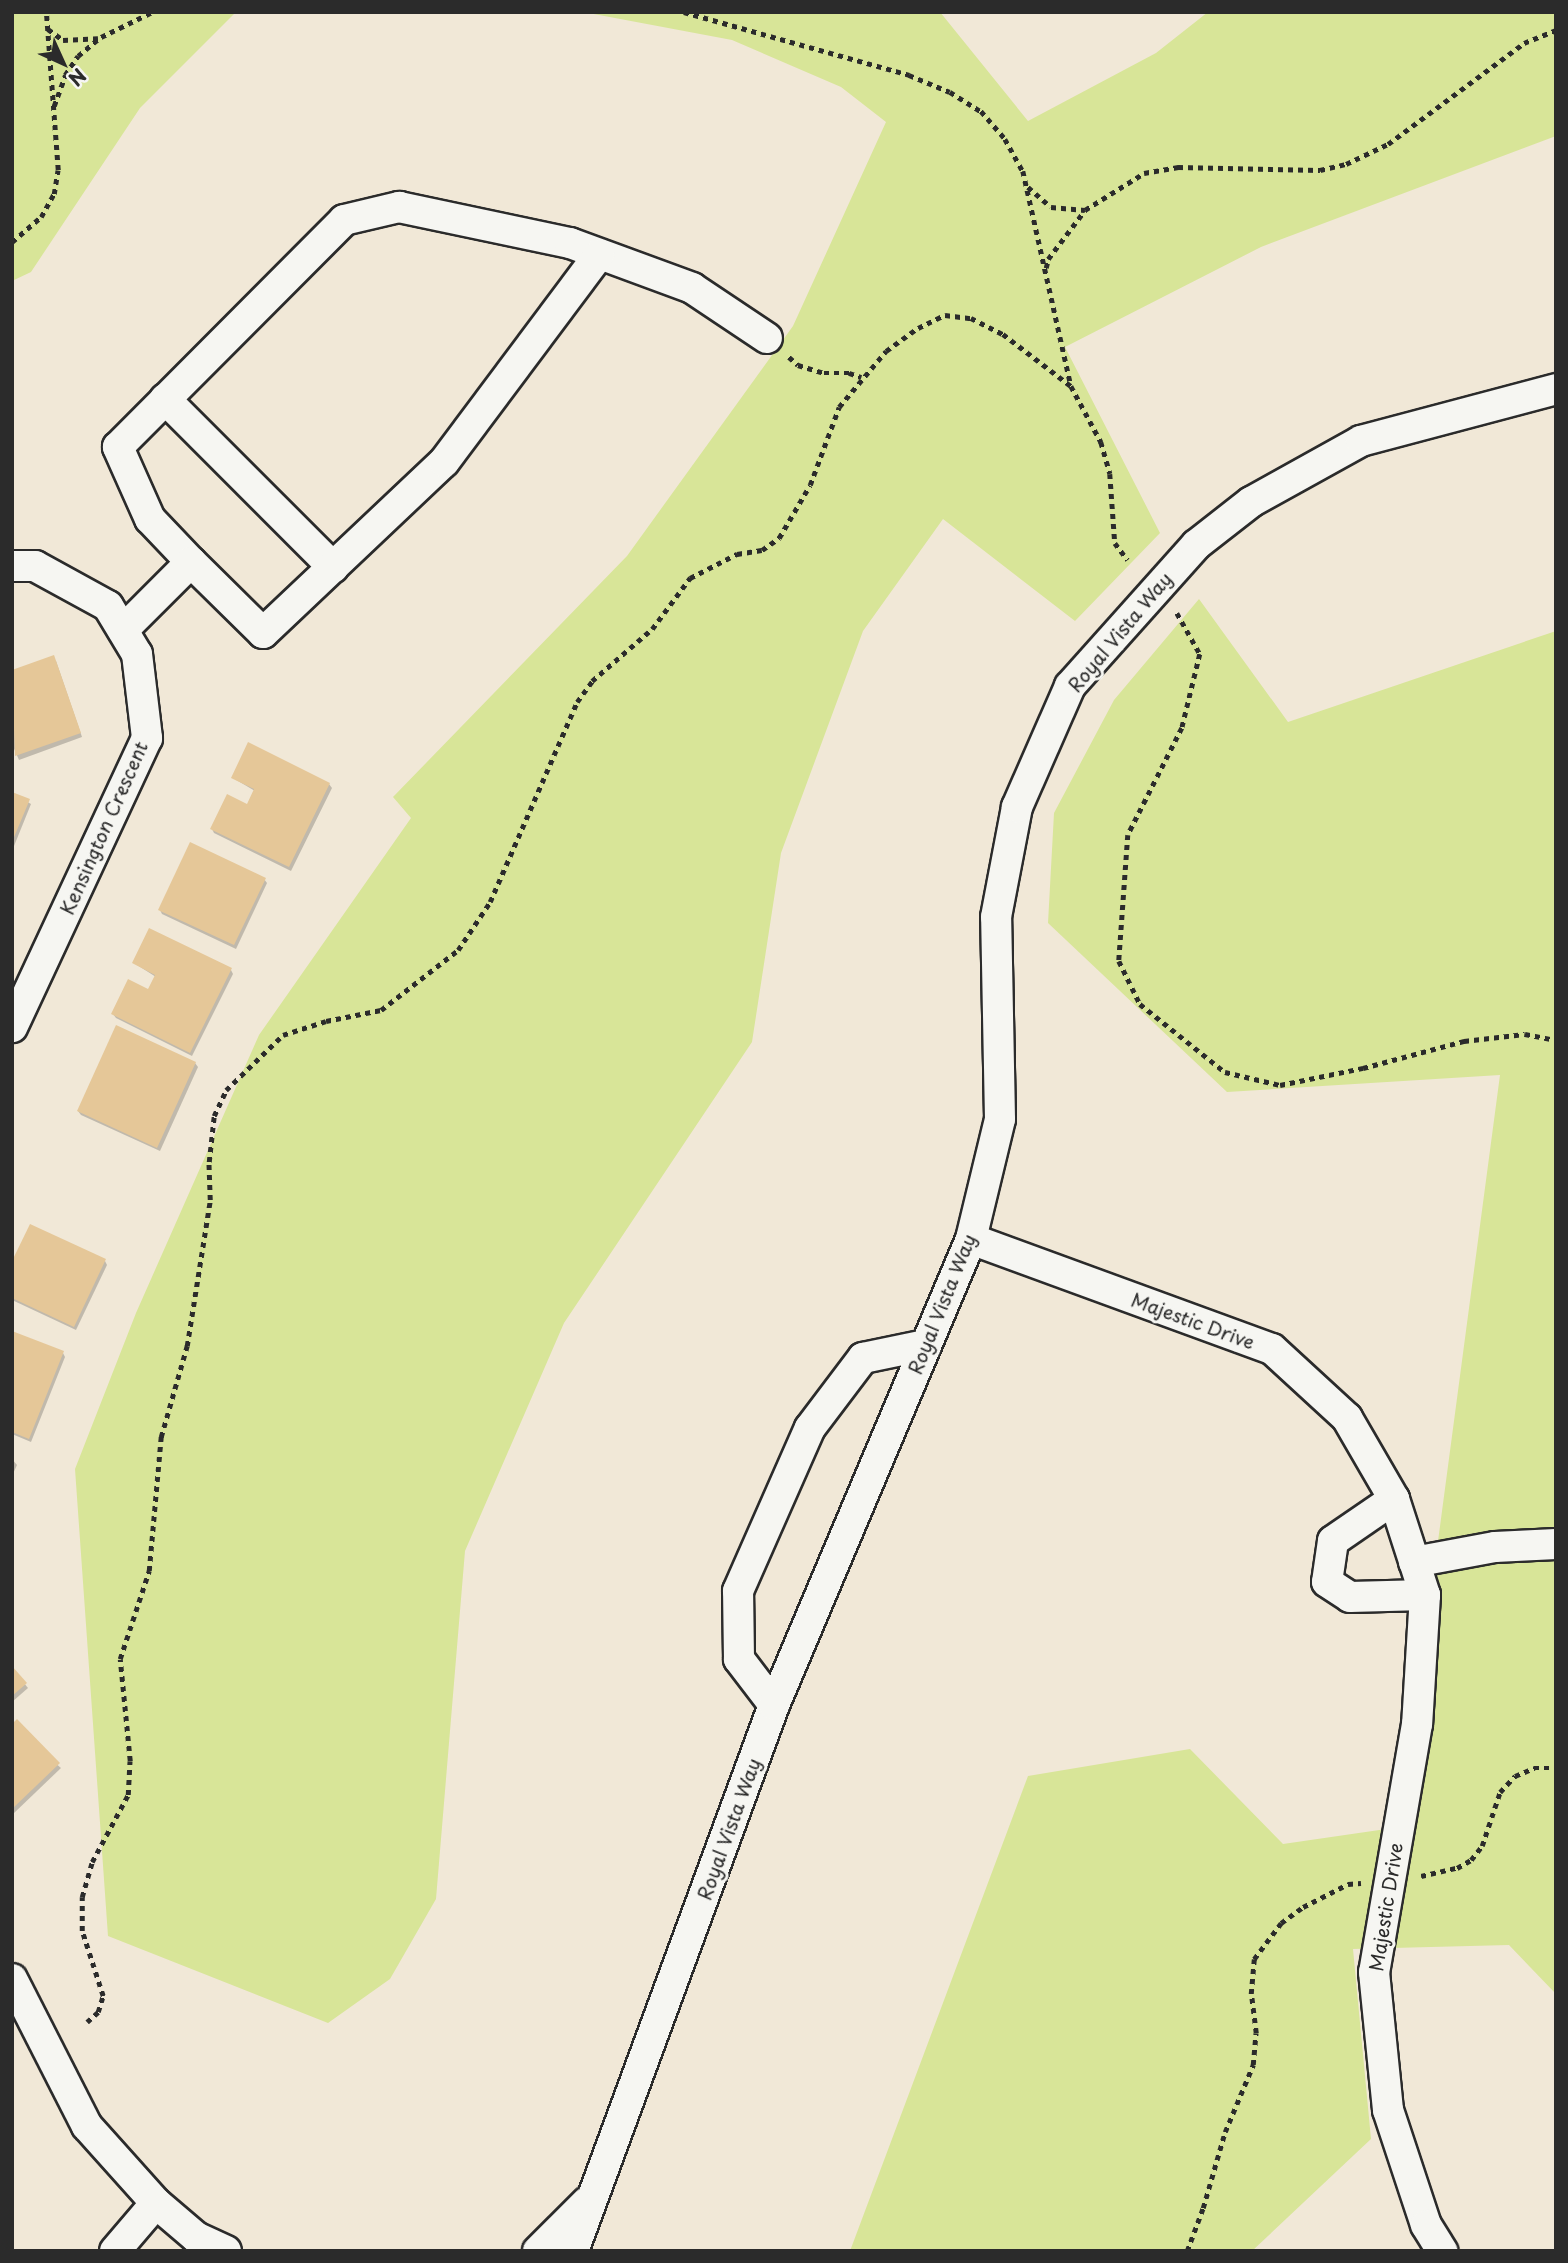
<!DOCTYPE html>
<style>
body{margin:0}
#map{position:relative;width:1568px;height:2263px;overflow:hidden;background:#f1e8d7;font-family:"Playpen Sans",sans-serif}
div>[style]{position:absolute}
.green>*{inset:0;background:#d8e598}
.shadow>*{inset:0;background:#0003}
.building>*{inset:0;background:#e5c798}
.path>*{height:4.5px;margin-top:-2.25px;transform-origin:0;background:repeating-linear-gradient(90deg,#2b2b2b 0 5px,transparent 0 10px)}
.roads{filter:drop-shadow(2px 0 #2b2b2b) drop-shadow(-2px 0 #2b2b2b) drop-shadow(0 2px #2b2b2b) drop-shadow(0 -2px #2b2b2b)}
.minor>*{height:30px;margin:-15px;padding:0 15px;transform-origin:15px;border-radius:15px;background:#f6f6f2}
span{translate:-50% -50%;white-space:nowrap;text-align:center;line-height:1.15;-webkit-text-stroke:6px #f6f6f2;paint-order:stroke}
.street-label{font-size:19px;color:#2b2b2b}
.frame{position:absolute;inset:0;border:14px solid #2b2b2b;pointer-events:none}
.north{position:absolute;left:28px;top:28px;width:70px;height:70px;-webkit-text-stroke:5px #f6f6f2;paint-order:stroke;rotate:135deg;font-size:19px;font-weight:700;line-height:28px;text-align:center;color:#2b2b2b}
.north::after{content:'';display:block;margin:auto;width:24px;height:32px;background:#2b2b2b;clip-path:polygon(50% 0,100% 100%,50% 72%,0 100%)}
</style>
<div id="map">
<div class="green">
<i style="clip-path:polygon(12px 12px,236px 12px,140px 108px,31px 272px,12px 281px)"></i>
<i style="clip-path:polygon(583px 12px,940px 12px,1028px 121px,1156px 53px,1208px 12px,1556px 12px,1556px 136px,1261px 247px,1065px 347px,1160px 533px,1075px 621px,943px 519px,863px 631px,781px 853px,752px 1042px,564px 1323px,465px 1551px,436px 1899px,390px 1979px,328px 2023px,108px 1936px,75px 1469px,136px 1313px,259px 1035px,411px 818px,393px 797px,627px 556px,793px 326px,886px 122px,841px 87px,732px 40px)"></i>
<i style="clip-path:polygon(1199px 599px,1288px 722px,1556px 631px,1556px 1994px,1509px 1945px,1353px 1949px,1371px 2139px,1252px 2251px,850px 2251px,1028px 1776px,1190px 1749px,1283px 1844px,1400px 1827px,1500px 1075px,1227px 1092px,1048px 923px,1054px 813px,1114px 700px)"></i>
</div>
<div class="shadow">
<i style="clip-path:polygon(56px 661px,82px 737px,19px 760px,12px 744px,12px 672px)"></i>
<i style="clip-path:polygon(233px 778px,329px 784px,332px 788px,291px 871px,214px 833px,212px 829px,247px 806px,255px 791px)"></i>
<i style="clip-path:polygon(12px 793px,31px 804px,12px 851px)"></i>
<i style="clip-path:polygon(264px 879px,267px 883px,236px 949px,162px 914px,160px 910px)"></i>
<i style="clip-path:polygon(134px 963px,231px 970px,233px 974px,192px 1056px,116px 1018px,113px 1014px,149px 992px,156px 977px)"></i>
<i style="clip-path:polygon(195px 1063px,198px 1067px,160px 1151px,81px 1115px,78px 1111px)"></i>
<i style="clip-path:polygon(105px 1261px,107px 1265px,76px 1330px,12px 1300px,12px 1265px)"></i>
<i style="clip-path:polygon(12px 1332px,63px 1353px,65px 1357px,31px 1442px,12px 1434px)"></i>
<i style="clip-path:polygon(12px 1459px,17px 1465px,12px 1476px)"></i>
<i style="clip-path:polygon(12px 1668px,28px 1688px,12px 1702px)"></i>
<i style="clip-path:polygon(12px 1726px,61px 1768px,12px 1815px)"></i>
</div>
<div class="building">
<i style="clip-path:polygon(54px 655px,81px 733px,15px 756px,12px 670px)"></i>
<i style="clip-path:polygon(248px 742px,330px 783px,289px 867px,210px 829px,227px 794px,247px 804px,254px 789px,231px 778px)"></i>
<i style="clip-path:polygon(12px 792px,30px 799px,12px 842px)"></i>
<i style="clip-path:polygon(190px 842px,266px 878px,234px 945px,158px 910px)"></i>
<i style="clip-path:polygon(149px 928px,232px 968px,190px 1053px,111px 1014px,128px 979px,148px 989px,155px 975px,132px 963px)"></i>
<i style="clip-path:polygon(116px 1025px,196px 1062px,157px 1148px,77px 1111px)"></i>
<i style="clip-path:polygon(30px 1224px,106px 1259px,74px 1327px,12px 1298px,12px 1261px)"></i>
<i style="clip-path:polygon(12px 1331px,64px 1351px,29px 1439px,12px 1432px)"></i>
<i style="clip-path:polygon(12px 1666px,27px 1683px,12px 1696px)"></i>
<i style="clip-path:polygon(17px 1719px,60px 1763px,12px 1809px,12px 1724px)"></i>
</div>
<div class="path">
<i style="left:684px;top:12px;width:234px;rotate:15.6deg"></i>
<i style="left:909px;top:75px;width:44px;rotate:22.5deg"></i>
<i style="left:950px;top:92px;width:36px;rotate:32deg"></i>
<i style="left:981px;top:111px;width:37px;rotate:49deg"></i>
<i style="left:1005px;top:139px;width:37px;rotate:61deg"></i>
<i style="left:1023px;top:171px;width:220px;rotate:77.4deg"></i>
<i style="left:1071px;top:386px;width:64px;rotate:61.8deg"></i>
<i style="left:1101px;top:442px;width:33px;rotate:74deg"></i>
<i style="left:1110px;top:474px;width:69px;rotate:85.9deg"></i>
<i style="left:1115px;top:543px;width:21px;rotate:53deg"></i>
<i style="left:48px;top:29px;width:19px;rotate:36deg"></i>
<i style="left:63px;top:40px;width:35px;rotate:-3deg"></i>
<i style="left:54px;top:106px;width:33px;rotate:-70deg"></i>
<i style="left:65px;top:75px;width:23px;rotate:-56deg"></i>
<i style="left:78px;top:56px;width:30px;rotate:-40deg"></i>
<i style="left:101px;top:37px;width:57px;rotate:-26.1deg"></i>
<i style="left:1028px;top:187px;width:30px;rotate:41deg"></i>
<i style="left:1051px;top:207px;width:34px;rotate:5deg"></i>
<i style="left:12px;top:242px;width:38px;rotate:-41deg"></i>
<i style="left:41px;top:217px;width:26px;rotate:-61deg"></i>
<i style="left:54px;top:194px;width:24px;rotate:-81deg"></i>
<i style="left:58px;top:170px;width:158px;rotate:-94.3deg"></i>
<i style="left:1046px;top:268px;width:9px;rotate:-77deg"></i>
<i style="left:1048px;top:259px;width:61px;rotate:-52.9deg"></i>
<i style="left:1085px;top:210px;width:70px;rotate:-32.1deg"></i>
<i style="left:1144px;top:173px;width:35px;rotate:-10deg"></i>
<i style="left:1178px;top:167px;width:142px;rotate:1.2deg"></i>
<i style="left:1320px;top:170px;width:27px;rotate:-13deg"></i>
<i style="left:1346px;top:164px;width:47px;rotate:-25.5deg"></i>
<i style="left:1388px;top:144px;width:169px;rotate:-36.6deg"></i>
<i style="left:1524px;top:43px;width:35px;rotate:-22deg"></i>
<i style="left:789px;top:357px;width:12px;rotate:42deg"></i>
<i style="left:798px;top:365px;width:27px;rotate:17deg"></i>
<i style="left:824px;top:373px;width:25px"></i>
<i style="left:849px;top:373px;width:13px;rotate:18deg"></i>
<i style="left:1177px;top:613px;width:47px;rotate:60.7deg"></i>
<i style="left:1200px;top:654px;width:76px;rotate:103.7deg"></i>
<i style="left:1182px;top:728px;width:120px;rotate:116.8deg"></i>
<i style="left:1128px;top:835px;width:126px;rotate:94.1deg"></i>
<i style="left:1119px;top:961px;width:48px;rotate:64deg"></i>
<i style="left:1140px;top:1004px;width:109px;rotate:38.7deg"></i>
<i style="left:1225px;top:1072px;width:57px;rotate:13.3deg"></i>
<i style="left:1280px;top:1085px;width:85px;rotate:-11.6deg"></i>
<i style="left:1363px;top:1068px;width:105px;rotate:-15deg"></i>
<i style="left:1464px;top:1041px;width:61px;rotate:-6.5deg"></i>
<i style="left:1525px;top:1034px;width:32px;rotate:11deg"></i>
<i style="left:1421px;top:1876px;width:37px;rotate:-13deg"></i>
<i style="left:1457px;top:1868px;width:16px;rotate:-30deg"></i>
<i style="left:1471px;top:1860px;width:18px;rotate:-52deg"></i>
<i style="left:1482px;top:1846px;width:57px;rotate:-71.6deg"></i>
<i style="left:1500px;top:1792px;width:22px;rotate:-47deg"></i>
<i style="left:1515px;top:1776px;width:21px;rotate:-23deg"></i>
<i style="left:1534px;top:1768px;width:22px"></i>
<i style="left:87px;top:2022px;width:15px;rotate:-42deg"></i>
<i style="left:98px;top:2012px;width:17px;rotate:-73deg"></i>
<i style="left:103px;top:1996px;width:68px;rotate:-107.9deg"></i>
<i style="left:82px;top:1931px;width:34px;rotate:-90deg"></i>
<i style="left:82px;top:1897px;width:36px;rotate:-74deg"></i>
<i style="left:92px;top:1862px;width:76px;rotate:-61.8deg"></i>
<i style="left:128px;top:1795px;width:34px;rotate:-87deg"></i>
<i style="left:130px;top:1761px;width:102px;rotate:-95.6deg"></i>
<i style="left:120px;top:1659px;width:93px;rotate:-71.8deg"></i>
<i style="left:149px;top:1571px;width:135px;rotate:-84.9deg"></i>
<i style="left:161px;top:1437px;width:95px;rotate:-74.1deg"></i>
<i style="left:187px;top:1346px;width:148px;rotate:-81deg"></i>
<i style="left:210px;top:1200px;width:38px;rotate:-92deg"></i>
<i style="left:209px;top:1162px;width:46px;rotate:-83.8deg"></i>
<i style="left:214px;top:1116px;width:29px;rotate:-65deg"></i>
<i style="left:226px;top:1090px;width:79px;rotate:-44deg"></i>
<i style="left:283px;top:1035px;width:45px;rotate:-18deg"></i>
<i style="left:326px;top:1021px;width:56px;rotate:-11.3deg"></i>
<i style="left:381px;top:1010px;width:98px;rotate:-37.9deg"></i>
<i style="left:458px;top:950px;width:58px;rotate:-56.3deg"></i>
<i style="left:490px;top:902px;width:218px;rotate:-66.5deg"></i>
<i style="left:577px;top:702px;width:26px;rotate:-54deg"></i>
<i style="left:592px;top:681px;width:79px;rotate:-40.9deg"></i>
<i style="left:652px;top:629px;width:64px;rotate:-53.3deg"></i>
<i style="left:690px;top:578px;width:53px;rotate:-27.1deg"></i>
<i style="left:737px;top:554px;width:25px;rotate:-9deg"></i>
<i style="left:762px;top:550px;width:21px;rotate:-35deg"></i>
<i style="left:779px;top:538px;width:61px;rotate:-59.7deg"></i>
<i style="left:810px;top:485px;width:83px;rotate:-69.6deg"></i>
<i style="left:839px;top:407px;width:73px;rotate:-50deg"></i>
<i style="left:886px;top:351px;width:39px;rotate:-36deg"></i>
<i style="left:918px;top:328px;width:30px;rotate:-26deg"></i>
<i style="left:945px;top:315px;width:26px;rotate:7deg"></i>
<i style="left:971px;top:318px;width:36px;rotate:27deg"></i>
<i style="left:1003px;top:334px;width:86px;rotate:37.4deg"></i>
<i style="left:1187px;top:2251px;width:46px;rotate:-69.6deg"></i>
<i style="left:1203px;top:2208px;width:79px;rotate:-73.9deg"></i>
<i style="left:1225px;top:2132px;width:73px;rotate:-67.3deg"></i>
<i style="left:1253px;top:2065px;width:32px;rotate:-85deg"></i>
<i style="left:1256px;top:2033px;width:39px;rotate:-97deg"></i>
<i style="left:1251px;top:1994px;width:35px;rotate:-85deg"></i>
<i style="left:1254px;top:1959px;width:45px;rotate:-53.1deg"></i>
<i style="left:1281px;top:1923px;width:27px;rotate:-36deg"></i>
<i style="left:1303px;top:1907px;width:51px;rotate:-27.1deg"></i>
<i style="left:1348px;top:1884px;width:13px;rotate:-4deg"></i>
</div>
<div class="roads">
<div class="minor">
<i style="left:165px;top:399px;width:238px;rotate:45deg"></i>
<i style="left:191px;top:562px;width:59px;rotate:-133.6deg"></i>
<i style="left:150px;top:519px;width:79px;rotate:-114deg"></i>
<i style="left:118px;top:447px;width:320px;rotate:-45.1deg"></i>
<i style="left:344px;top:220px;width:57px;rotate:-13.3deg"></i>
<i style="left:399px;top:207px;width:175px;rotate:11.9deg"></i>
<i style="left:570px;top:243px;width:130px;rotate:20.2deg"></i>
<i style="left:692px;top:288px;width:90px;rotate:33.7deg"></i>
<i style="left:12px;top:566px;width:23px"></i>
<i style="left:35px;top:566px;width:83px;rotate:28.7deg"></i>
<i style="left:108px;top:606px;width:56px;rotate:58.9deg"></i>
<i style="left:137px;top:654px;width:85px;rotate:83.2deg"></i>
<i style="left:147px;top:738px;width:319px;rotate:115deg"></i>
<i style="left:123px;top:630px;width:96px;rotate:-45deg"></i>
<i style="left:191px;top:562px;width:101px;rotate:44.6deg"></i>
<i style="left:263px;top:633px;width:249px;rotate:-43.4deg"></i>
<i style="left:444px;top:462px;width:259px;rotate:-53.2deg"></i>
<i style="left:971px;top:1239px;width:320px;rotate:20.1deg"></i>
<i style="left:1272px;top:1349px;width:102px;rotate:42.6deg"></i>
<i style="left:1347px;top:1418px;width:94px;rotate:59.9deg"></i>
<i style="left:1394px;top:1499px;width:101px;rotate:72.1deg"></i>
<i style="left:1425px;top:1595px;width:129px;rotate:93.5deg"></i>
<i style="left:1417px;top:1724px;width:252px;rotate:99.8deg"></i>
<i style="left:1374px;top:1972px;width:139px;rotate:84.2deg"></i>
<i style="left:1388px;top:2110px;width:121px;rotate:71.7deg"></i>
<i style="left:1426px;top:2225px;width:31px;rotate:58deg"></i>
<i style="left:1394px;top:1499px;width:74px;rotate:145.5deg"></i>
<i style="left:1333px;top:1541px;width:41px;rotate:98.3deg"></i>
<i style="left:1327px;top:1582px;width:27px;rotate:33deg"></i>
<i style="left:1350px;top:1597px;width:75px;rotate:-1.5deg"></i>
<i style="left:1414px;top:1562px;width:82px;rotate:-10.5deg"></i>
<i style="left:1495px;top:1547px;width:61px;rotate:-2.8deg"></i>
<i style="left:774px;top:1705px;width:58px;rotate:-127.3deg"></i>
<i style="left:739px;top:1659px;width:68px;rotate:-90.8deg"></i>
<i style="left:738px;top:1591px;width:178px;rotate:-66.2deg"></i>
<i style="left:810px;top:1428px;width:88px;rotate:-52.9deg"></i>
<i style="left:863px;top:1358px;width:64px;rotate:-11.7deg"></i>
<i style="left:12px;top:1979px;width:165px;rotate:63deg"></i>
<i style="left:87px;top:2126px;width:103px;rotate:48.1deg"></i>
<i style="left:156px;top:2203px;width:52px;rotate:40.4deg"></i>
<i style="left:196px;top:2237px;width:33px;rotate:25deg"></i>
<i style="left:115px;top:2251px;width:63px;rotate:-49.5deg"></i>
<i style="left:538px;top:2251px;width:69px;rotate:-45deg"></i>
<i style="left:573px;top:2251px;width:582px;rotate:-69.79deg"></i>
<i style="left:774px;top:1705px;width:506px;rotate:-67.08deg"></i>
<i style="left:971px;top:1239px;width:123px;rotate:-76.4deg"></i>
<i style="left:1000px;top:1119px;width:202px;rotate:-91.1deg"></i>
<i style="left:996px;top:917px;width:112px;rotate:-79.2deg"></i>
<i style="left:1017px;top:807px;width:132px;rotate:-66.3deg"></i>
<i style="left:1070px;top:686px;width:189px;rotate:-48.2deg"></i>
<i style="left:1196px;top:545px;width:70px;rotate:-38deg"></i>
<i style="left:1251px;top:502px;width:126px;rotate:-29deg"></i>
<i style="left:1361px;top:441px;width:202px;rotate:-14.9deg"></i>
</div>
</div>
<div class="street-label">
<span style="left:1120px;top:632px;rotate:-50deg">Royal Vista Way</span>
<span style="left:104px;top:828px;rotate:-66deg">Kensington Crescent</span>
<span style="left:942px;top:1304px;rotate:-68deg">Royal Vista Way</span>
<span style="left:1193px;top:1321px;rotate:20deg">Majestic Drive</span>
<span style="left:729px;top:1829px;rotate:-70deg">Royal Vista Way</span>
<span style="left:1386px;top:1907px;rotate:-81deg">Majestic Drive</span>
</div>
<div class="frame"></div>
<div class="north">N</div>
</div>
